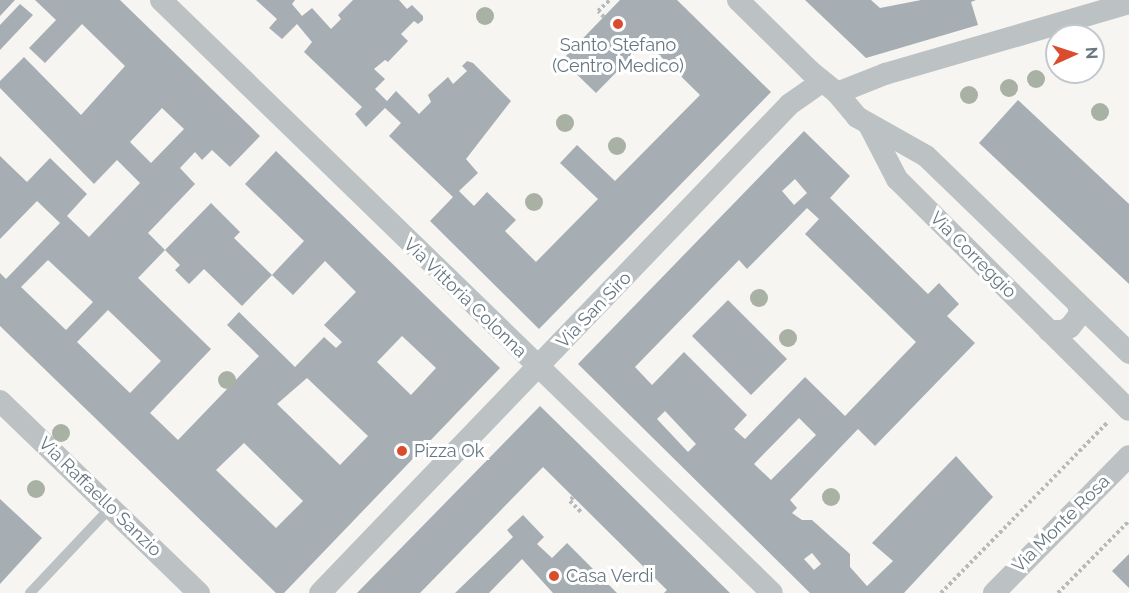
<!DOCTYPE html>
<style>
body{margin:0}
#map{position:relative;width:1129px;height:593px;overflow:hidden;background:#f6f5f2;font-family:Raleway,sans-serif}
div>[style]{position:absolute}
.building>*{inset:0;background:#a6aeb3}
.path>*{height:4px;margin-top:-2px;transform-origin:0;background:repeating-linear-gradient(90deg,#b7babc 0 3px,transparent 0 6px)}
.lane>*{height:10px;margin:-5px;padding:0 5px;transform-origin:5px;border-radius:5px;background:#bcc1c4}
.street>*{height:22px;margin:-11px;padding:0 11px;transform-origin:11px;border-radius:11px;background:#bcc1c4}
.trees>*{width:18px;height:18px;margin:-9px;border-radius:50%;background:#a9b1a4}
.dots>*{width:16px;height:16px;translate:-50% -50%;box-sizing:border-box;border:3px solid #fff;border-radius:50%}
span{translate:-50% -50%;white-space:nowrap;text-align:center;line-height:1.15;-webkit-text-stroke:6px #fff;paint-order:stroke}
.poi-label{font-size:18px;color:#667782}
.left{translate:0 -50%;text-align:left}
.street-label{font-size:18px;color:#667782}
.north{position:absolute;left:1045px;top:24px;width:60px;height:60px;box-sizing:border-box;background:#fff;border:2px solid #c2c9cd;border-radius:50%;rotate:87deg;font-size:16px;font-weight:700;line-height:24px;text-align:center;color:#667782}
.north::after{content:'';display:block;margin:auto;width:21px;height:27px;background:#da4c2e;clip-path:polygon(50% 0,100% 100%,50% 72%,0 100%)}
</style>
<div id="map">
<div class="building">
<i style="clip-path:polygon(0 0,15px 0,0 16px)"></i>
<i style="clip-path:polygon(evenodd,35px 0,120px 0,260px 136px,230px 167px,212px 150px,202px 160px,195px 152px,180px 168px,195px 184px,148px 233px,165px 250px,211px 203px,240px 232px,234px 238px,272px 275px,304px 241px,245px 184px,276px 151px,500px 368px,284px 593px,276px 593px,0 326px,0 273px,6px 279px,60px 223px,37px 201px,0 239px,0 156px,27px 182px,50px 158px,87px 194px,67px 216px,89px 237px,140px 183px,117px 160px,94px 184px,0 88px,0 81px,24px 57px,81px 115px,125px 66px,82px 24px,45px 63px,29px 48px,56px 20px,35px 0,162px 108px,184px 129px,151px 163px,130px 142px,162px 108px,35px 0,165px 250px,180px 265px,175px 270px,189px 284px,204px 269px,242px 306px,272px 275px,293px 295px,325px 261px,356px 292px,324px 325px,342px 342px,336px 348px,324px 337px,295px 367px,239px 312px,227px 325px,259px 356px,178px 440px,150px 413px,211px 349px,138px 278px,165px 250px,35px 0,48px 260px,93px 302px,66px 330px,21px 287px,48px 260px,35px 0,108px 310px,161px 361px,130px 393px,77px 342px,108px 310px,35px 0,402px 336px,436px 368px,411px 395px,377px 362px,402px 336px,35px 0,307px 378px,368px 436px,340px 465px,277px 404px,307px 378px,35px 0,244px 443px,303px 501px,276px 528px,216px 470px,244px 443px)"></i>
<i style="clip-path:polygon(256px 0,295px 0,292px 4px,302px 16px,312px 8px,331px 29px,341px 19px,338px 15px,353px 0,399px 0,407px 9px,412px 5px,423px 16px,423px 20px,418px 24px,414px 21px,401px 34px,408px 41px,388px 62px,385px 60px,374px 69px,385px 79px,375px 89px,387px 101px,396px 91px,419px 114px,431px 102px,428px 95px,448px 77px,453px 84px,467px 71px,462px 66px,467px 61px,473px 63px,511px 101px,466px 159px,478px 173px,459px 191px,474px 206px,487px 192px,516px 220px,505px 231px,536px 262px,598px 199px,560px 163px,577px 145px,615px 181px,700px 95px,646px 42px,596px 93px,562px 60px,620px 0,677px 0,771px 92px,539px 329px,430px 221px,453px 197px,389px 136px,401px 123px,385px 108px,366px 127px,355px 114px,362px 107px,304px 52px,312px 42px,297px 24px,282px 39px,269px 28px,277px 19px)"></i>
<i style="clip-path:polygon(805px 0,871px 0,880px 8px,921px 0,976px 0,971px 2px,978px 25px,866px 58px)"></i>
<i style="clip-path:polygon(20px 4px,33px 15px,0 50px,0 25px)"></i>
<i style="clip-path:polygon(1018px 100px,1129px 204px,1129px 284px,979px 143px)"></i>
<i style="clip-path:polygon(evenodd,804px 131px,850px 176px,830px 198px,928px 294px,939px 283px,959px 304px,947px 316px,975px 343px,875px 446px,858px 429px,790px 500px,797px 508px,792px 513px,802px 520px,812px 520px,850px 554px,850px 567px,867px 586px,893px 561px,872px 543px,956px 456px,993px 497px,904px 593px,810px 593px,578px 364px,804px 131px,795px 179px,807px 193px,794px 205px,782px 191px,795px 179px,804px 131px,807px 208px,819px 219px,805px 234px,916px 342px,845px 416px,805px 377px,745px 439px,734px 429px,747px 415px,684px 352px,652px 385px,635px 367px,739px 260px,747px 269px,807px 208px,804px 131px,665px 411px,696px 444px,688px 452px,657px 419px,665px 411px,804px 131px,799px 418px,816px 435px,771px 480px,754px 464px,799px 418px,804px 131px,812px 553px,821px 564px,814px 570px,804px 559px,812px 553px)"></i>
<i style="clip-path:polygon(728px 300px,787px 359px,751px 395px,692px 336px)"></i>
<i style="clip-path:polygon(540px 406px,587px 452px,730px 593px,664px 593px,667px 590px,543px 467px,420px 593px,357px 593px)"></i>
<i style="clip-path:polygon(0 499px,42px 538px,0 584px)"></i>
<i style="clip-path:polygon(523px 515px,544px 537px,537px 544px,552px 558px,567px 543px,617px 593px,553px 593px,522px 559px,489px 593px,455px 593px,513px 537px,507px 530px)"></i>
<i style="clip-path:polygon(1129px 554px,1129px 588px,1112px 571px)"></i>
</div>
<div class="path">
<i style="left:604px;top:17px;width:8px;rotate:-135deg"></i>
<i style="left:598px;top:11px;width:16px;rotate:-43deg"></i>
<i style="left:573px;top:497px;width:5px;rotate:127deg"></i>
<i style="left:570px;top:501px;width:18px;rotate:45deg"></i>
<i style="left:941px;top:593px;width:240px;rotate:-45.7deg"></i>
<i style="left:1058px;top:593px;width:101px;rotate:-45.4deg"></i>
</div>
<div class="lane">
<i style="left:30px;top:593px;width:118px;rotate:-46.7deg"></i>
</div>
<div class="street">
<i style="left:161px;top:0;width:851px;rotate:44.14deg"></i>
<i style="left:738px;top:0;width:101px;rotate:44.6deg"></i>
<i style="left:810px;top:71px;width:35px;rotate:39deg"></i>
<i style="left:837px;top:93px;width:31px;rotate:50deg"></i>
<i style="left:857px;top:117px;width:79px;rotate:29.5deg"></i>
<i style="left:926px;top:156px;width:283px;rotate:44.1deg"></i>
<i style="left:837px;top:93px;width:52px;rotate:-21.6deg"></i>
<i style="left:885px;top:74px;width:254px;rotate:-16.2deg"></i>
<i style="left:869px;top:125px;width:61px;rotate:62.6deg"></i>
<i style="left:897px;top:179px;width:327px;rotate:44.9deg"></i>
<i style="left:1049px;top:331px;width:14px"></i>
<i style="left:1063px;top:331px;width:8px;rotate:-30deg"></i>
<i style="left:1070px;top:327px;width:16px;rotate:-52deg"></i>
<i style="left:1080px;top:314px;width:10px;rotate:-101deg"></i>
<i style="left:0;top:401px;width:277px;rotate:44deg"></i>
<i style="left:320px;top:593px;width:678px;rotate:-46.14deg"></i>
<i style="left:790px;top:104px;width:38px;rotate:-35deg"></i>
<i style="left:994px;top:593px;width:192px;rotate:-45.4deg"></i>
</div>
<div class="trees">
<i style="left:485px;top:16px"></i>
<i style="left:1036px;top:79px"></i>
<i style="left:1009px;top:88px"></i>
<i style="left:969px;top:95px"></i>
<i style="left:1100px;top:112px"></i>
<i style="left:565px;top:123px"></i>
<i style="left:617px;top:146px"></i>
<i style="left:534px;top:202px"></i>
<i style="left:759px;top:298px"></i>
<i style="left:788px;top:338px"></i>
<i style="left:227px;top:380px"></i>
<i style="left:61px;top:433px"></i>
<i style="left:36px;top:489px"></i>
<i style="left:831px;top:497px"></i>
</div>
<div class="dots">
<i style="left:618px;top:24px;background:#da4c2e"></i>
<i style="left:402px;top:451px;background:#da4c2e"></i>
<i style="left:554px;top:576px;background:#da4c2e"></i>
</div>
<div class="poi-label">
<span style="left:618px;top:56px">Santo Stefano<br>(Centro Medico)</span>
<span class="left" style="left:414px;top:451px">Pizza Ok</span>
<span class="left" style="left:566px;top:576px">Casa Verdi</span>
</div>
<div class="street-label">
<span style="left:973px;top:255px;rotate:45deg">Via Correggio</span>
<span style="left:465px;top:298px;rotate:44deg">Via Vittoria Colonna</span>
<span style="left:594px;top:310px;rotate:-46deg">Via San Siro</span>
<span style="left:100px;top:497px;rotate:44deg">Via Raffaello Sanzio</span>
<span style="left:1061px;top:524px;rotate:-45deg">Via Monte Rosa</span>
</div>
<div class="north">N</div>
</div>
